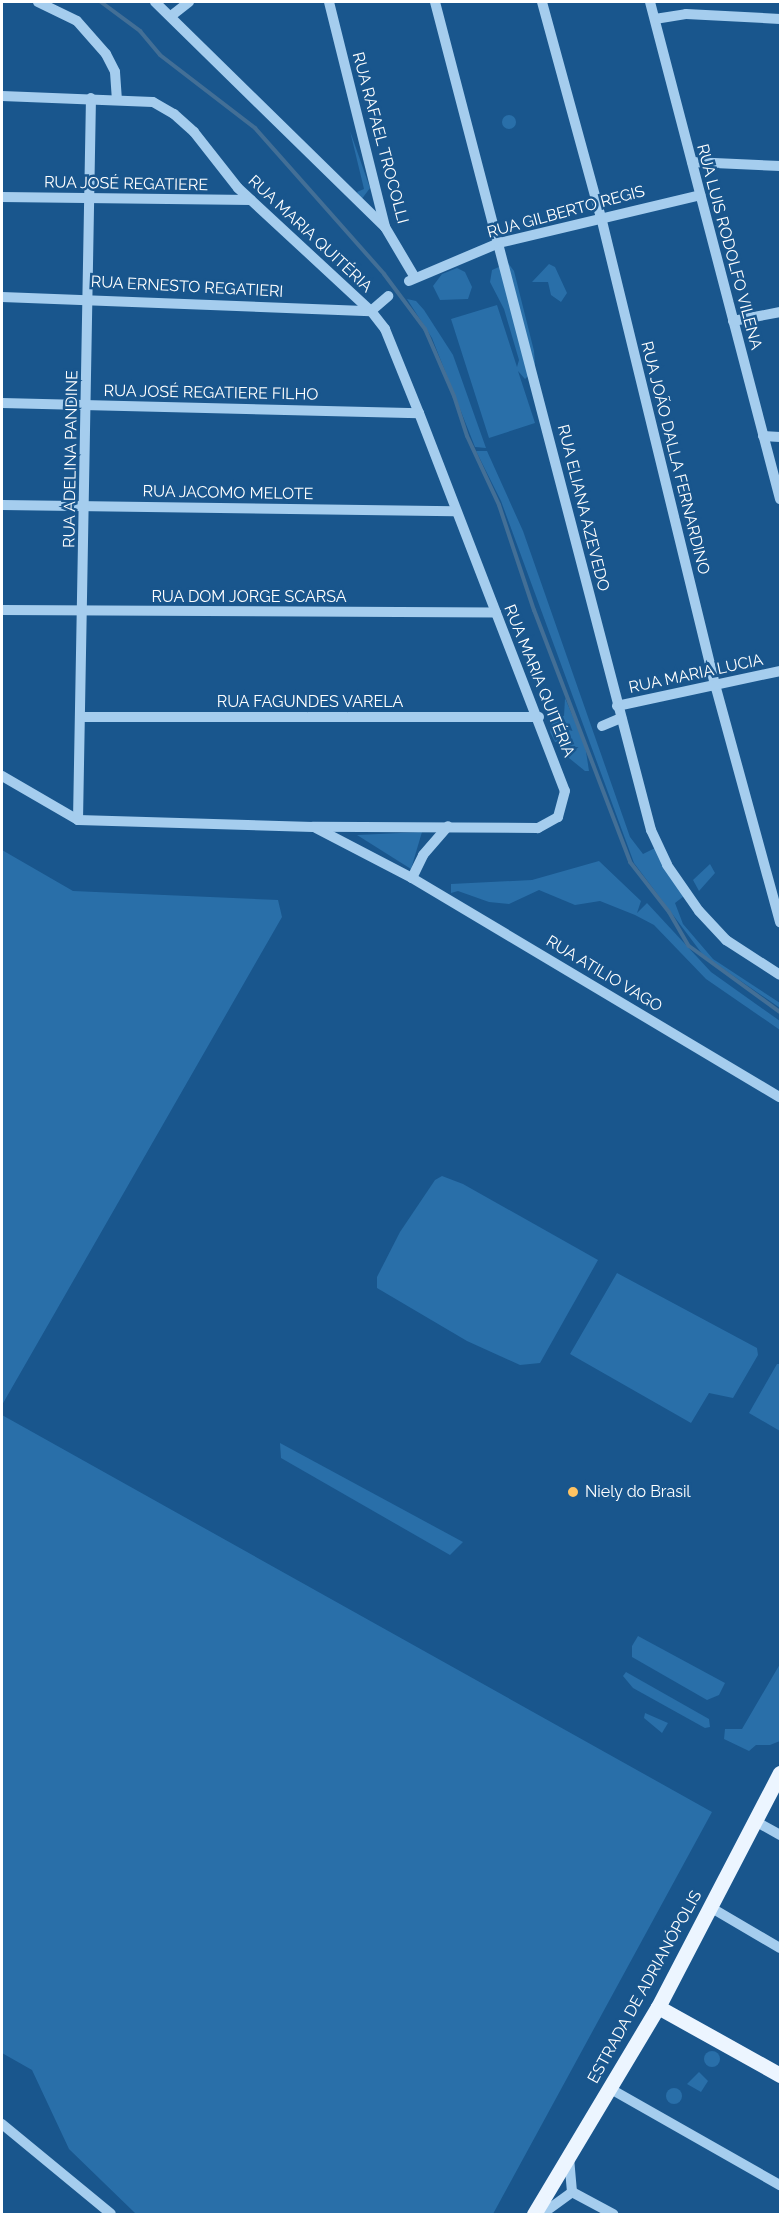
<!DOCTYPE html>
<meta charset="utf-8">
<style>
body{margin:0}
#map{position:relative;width:782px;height:2216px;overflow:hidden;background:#19568d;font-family:Raleway,sans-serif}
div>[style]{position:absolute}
.green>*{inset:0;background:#296fa9}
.round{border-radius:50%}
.stream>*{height:4px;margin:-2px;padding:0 2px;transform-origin:2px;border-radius:2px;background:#436f96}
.minor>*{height:10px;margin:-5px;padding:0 5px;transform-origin:5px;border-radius:5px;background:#a5cdee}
.major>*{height:15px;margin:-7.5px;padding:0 7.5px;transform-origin:7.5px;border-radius:7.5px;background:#ecf5ff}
.dots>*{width:16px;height:16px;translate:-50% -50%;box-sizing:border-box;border:3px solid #19568d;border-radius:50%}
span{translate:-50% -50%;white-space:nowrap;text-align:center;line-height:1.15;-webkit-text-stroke:5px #19568d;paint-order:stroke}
.street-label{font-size:16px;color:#fff}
.poi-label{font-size:16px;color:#fff}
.left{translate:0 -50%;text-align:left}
.frame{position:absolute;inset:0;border:3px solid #fff;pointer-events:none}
</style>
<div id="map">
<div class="green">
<i class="round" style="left:502px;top:115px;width:14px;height:14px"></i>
<i style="clip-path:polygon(350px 131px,370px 188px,361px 200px,357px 192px,364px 189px)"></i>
<i style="clip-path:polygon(508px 263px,514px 271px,534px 351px,535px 364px,530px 374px,525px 379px,518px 371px,535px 423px,489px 438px,451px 319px,497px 305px,517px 367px,519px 360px,504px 309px,490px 282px,492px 270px)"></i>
<i style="clip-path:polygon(549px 264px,555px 267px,567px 293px,561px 302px,551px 295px,548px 282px,532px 282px)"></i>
<i style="clip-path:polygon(457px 268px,465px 272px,472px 287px,468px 299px,440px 300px,433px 286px,442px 274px)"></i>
<i style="clip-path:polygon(407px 299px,416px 301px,424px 310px,453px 355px,486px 448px,475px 447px,432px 338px)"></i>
<i style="clip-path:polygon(476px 451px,487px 451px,523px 531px,630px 837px,643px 854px,655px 848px,684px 896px,675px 903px,683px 924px,713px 959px,780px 1003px,780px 1008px,703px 955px,634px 863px,501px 501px)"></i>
<i style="clip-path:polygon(565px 698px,585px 745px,589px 771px,585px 771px,569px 758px,565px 744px,555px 742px,550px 732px,553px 717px,564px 716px)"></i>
<i style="clip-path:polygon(422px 832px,411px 869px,357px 835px)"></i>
<i style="clip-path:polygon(2px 850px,73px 891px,278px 900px,282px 917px,2px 1405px)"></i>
<i style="clip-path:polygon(599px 861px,641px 901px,637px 913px,647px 903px,711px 972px,780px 1021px,780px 1030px,706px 979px,654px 925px,635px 915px,600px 901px,575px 905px,539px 890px,509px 904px,489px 902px,458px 891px,451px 893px,451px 884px,532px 880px)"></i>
<i style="clip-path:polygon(710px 864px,715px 873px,699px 891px,693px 880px)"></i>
<i style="clip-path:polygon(442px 1176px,463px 1184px,598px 1260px,540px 1363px,520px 1365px,467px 1341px,377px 1288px,377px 1277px,400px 1232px,435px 1180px)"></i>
<i style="clip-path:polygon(617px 1273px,757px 1348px,758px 1355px,733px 1398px,709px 1393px,691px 1423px,570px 1354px)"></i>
<i style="clip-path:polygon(777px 1364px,780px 1364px,780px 1431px,749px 1413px)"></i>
<i style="clip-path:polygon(2px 1415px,712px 1812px,493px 2214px,136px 2214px,69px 2149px,32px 2070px,2px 2053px)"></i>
<i style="clip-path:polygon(280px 1443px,463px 1542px,450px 1555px,281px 1458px)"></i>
<i style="clip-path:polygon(638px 1636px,725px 1683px,719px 1695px,707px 1700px,632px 1657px,632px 1646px)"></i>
<i style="clip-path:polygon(780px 1664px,780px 1741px,770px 1745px,756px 1745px,749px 1751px,724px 1739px,725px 1729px,742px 1729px)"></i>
<i style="clip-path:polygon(626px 1672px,709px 1719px,710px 1727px,705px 1728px,633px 1688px,623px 1676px)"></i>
<i style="clip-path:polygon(645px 1713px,668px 1723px,662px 1733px,644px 1718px)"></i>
<i class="round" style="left:704px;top:2051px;width:16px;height:16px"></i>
<i style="clip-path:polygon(699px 2072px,708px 2081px,701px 2092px,687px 2084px)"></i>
<i class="round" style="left:666px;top:2088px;width:16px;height:16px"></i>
</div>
<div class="stream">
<i style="left:101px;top:2px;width:49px;rotate:36.6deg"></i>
<i style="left:140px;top:31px;width:31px;rotate:50deg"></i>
<i style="left:160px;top:55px;width:120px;rotate:37.5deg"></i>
<i style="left:255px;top:128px;width:195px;rotate:48.5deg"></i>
<i style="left:384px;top:274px;width:69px;rotate:53.3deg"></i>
<i style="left:425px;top:329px;width:73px;rotate:66.6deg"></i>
<i style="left:454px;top:396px;width:42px;rotate:72deg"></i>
<i style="left:467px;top:436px;width:76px;rotate:65.1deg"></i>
<i style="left:499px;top:505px;width:111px;rotate:71.6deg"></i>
<i style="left:534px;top:610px;width:270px;rotate:69.1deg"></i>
<i style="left:630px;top:862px;width:63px;rotate:52deg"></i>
<i style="left:669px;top:912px;width:39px;rotate:60deg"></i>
<i style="left:689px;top:946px;width:112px;rotate:36deg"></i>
</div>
<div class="minor">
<i style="left:38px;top:2px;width:43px;rotate:26deg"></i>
<i style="left:77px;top:21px;width:44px;rotate:48.7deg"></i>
<i style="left:106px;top:54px;width:20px;rotate:63deg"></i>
<i style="left:115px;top:72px;width:27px;rotate:86deg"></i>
<i style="left:155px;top:2px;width:322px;rotate:44.4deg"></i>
<i style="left:329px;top:2px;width:232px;rotate:76deg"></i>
<i style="left:385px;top:227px;width:57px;rotate:59.4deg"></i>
<i style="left:435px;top:2px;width:856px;rotate:75.38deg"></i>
<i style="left:651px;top:830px;width:38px;rotate:65deg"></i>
<i style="left:667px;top:865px;width:56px;rotate:55.2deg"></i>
<i style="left:699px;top:911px;width:40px;rotate:47deg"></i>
<i style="left:726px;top:940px;width:64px;rotate:32.9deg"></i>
<i style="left:542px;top:2px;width:223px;rotate:74.7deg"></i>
<i style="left:601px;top:217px;width:485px;rotate:76.3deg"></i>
<i style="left:716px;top:688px;width:243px;rotate:74.7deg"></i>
<i style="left:650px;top:2px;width:514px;rotate:75.34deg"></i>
<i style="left:171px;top:16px;width:23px;rotate:-38deg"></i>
<i style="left:655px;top:19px;width:31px;rotate:-9deg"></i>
<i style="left:686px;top:14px;width:94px;rotate:3deg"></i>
<i style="left:2px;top:96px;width:151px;rotate:2.3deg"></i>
<i style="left:153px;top:102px;width:24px;rotate:30deg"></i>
<i style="left:174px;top:114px;width:27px;rotate:42deg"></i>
<i style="left:194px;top:132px;width:71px;rotate:51.8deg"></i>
<i style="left:238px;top:188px;width:181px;rotate:42.8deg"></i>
<i style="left:371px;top:311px;width:23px;rotate:52deg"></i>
<i style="left:385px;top:329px;width:91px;rotate:68deg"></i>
<i style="left:419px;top:413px;width:405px;rotate:68.9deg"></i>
<i style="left:565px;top:791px;width:27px;rotate:105deg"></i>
<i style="left:558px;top:817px;width:23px;rotate:151deg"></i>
<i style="left:538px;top:828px;width:225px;rotate:-179.7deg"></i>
<i style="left:313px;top:827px;width:235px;rotate:-178.3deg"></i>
<i style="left:78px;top:820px;width:88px;rotate:-149.9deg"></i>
<i style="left:692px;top:162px;width:88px;rotate:2.6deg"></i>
<i style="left:2px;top:197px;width:249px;rotate:0.7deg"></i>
<i style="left:409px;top:281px;width:98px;rotate:-22.9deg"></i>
<i style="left:499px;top:243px;width:207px;rotate:-13.4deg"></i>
<i style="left:2px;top:297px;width:369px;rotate:2.2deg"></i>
<i style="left:371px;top:311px;width:23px;rotate:-41deg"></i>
<i style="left:733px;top:321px;width:48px;rotate:-10.8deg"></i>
<i style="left:2px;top:403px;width:417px;rotate:1.4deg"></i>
<i style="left:763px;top:436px;width:17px;rotate:3deg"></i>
<i style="left:2px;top:505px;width:452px;rotate:0.8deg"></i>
<i style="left:2px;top:610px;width:494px;rotate:0.3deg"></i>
<i style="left:617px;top:706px;width:167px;rotate:-12.1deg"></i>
<i style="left:80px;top:717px;width:459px"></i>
<i style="left:602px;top:726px;width:21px;rotate:-23deg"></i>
<i style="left:78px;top:820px;width:722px;rotate:-88.97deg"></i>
<i style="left:316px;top:828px;width:108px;rotate:27.5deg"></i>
<i style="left:412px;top:878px;width:428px;rotate:30.8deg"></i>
<i style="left:412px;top:878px;width:25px;rotate:-64deg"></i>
<i style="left:423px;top:855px;width:38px;rotate:-49deg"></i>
<i style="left:755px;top:1821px;width:29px;rotate:29deg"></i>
<i style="left:710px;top:1907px;width:81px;rotate:30.4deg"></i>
<i style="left:609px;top:2088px;width:197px;rotate:29.6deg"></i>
<i style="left:2px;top:2124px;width:141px;rotate:39.5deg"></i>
<i style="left:572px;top:2192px;width:47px;rotate:28.2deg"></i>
<i style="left:542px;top:2214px;width:37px;rotate:-36deg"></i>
<i style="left:572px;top:2192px;width:37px;rotate:-95deg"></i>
</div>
<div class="major">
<i style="left:658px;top:2007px;width:140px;rotate:29.1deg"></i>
<i style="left:534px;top:2214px;width:241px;rotate:-59.1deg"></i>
<i style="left:658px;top:2007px;width:264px;rotate:-62.5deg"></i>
</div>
<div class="dots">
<i style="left:573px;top:1492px;background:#ffc362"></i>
</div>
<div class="street-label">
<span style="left:380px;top:138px;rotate:75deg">RUA RAFAEL TROCOLLI</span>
<span style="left:126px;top:184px;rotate:1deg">RUA JOSÉ REGATIERE</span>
<span style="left:566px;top:212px;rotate:-15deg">RUA GILBERTO REGIS</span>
<span style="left:310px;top:234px;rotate:43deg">RUA MARIA QUITÉRIA</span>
<span style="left:729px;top:247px;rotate:75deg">RUA LUIS RODOLFO VILENA</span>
<span style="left:187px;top:287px;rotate:3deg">RUA ERNESTO REGATIERI</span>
<span style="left:211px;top:393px;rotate:1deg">RUA JOSÉ REGATIERE FILHO</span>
<span style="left:675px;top:458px;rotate:76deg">RUA JOÃO DALLA FERNARDINO</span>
<span style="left:71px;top:459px;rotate:-89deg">RUA ADELINA PANDINE</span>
<span style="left:228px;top:493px;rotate:1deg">RUA JACOMO MELOTE</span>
<span style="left:583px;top:508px;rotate:76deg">RUA ELIANA AZEVEDO</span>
<span style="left:249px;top:597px">RUA DOM JORGE SCARSA</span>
<span style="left:696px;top:674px;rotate:-12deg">RUA MARIA LUCIA</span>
<span style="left:539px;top:681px;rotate:68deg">RUA MARIA QUITÉRIA</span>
<span style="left:310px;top:702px">RUA FAGUNDES VARELA</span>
<span style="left:604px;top:974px;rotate:31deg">RUA ATILIO VAGO</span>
<span style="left:645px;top:1987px;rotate:-61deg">ESTRADA DE ADRIANÓPOLIS</span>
</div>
<div class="poi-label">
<span class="left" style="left:585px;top:1492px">Niely do Brasil</span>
</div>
<div class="frame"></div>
</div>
